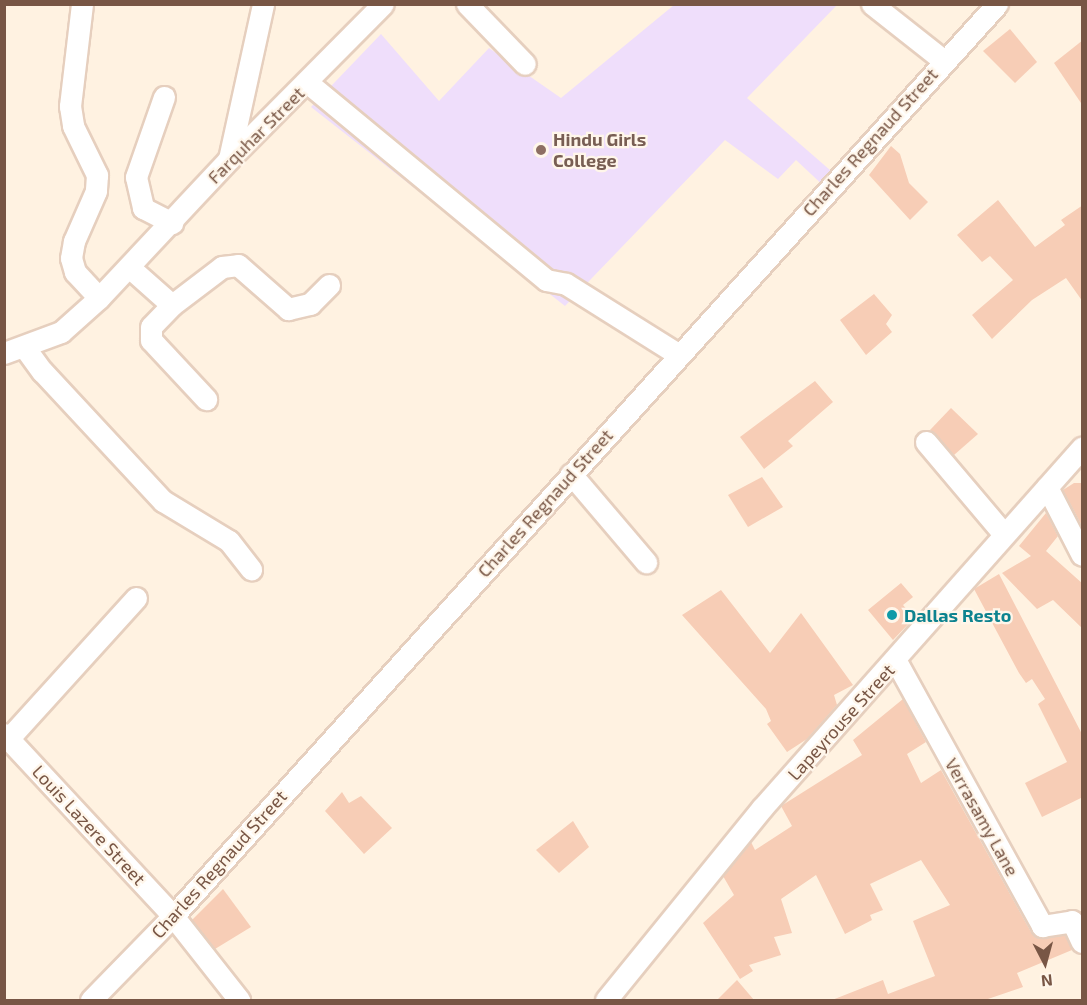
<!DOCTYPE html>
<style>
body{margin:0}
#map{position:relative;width:1087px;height:1005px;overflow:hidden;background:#fff2e1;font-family:"Exo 2",sans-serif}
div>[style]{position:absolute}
.education>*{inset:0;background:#efdefb}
.building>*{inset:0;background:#f7cdb6}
.roads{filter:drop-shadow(2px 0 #e6cfbe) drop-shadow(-2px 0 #e6cfbe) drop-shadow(0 2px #e6cfbe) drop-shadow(0 -2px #e6cfbe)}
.minor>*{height:21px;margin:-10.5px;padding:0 10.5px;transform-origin:10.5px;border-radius:10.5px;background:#fff}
.dots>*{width:16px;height:16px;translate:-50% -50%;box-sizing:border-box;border:3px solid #fff6ea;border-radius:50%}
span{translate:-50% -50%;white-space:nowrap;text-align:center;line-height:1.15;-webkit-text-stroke:4.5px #fff6ea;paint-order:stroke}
.street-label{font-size:18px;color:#785645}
.education-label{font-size:18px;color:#785e54;font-weight:700}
.left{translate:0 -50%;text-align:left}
.culture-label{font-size:18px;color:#0d838f;font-weight:700}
.frame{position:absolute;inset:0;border:6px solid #785645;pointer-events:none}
.north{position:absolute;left:1015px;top:933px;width:60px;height:60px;-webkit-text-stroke:4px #fff6ea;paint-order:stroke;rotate:174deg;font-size:16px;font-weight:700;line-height:24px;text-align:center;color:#785645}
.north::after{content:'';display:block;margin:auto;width:21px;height:27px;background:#785645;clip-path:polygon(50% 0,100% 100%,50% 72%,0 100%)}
</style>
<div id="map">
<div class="education">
<i style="clip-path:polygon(674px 5px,837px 5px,747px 98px,838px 177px,827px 189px,796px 160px,778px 179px,725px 140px,565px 306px,311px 107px,381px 34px,439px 101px,489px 48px,561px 98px)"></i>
</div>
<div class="building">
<i style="clip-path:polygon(1010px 29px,1037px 62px,1015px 83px,983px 51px)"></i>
<i style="clip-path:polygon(1083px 40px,1083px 106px,1054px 63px)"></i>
<i style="clip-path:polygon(891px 146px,900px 154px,909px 183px,928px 202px,910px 220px,869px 175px)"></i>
<i style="clip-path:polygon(998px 200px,1035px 247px,1065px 225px,1061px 220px,1083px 205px,1083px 302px,1066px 278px,1032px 300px,992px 339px,972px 315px,1013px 280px,990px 256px,982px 262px,957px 235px)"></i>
<i style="clip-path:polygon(874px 294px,892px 315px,886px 324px,892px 332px,866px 355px,840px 320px)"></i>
<i style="clip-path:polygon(815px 381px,833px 402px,788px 441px,793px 446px,764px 469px,740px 437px)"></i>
<i style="clip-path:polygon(951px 408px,978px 434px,954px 455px,930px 430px)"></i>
<i style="clip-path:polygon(762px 477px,783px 507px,748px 527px,728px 495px)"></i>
<i style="clip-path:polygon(1074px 483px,1083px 483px,1083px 528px,1063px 490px)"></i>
<i style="clip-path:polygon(1046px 513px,1058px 536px,1046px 551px,1083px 584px,1083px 629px,1053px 600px,1037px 609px,1002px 573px,1031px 556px,1019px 546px)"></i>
<i style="clip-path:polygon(999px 574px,1083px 736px,1083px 797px,1042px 817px,1025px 783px,1067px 762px,1038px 704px,1045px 699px,1032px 679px,1026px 683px,1019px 673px,974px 589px)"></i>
<i style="clip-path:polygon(901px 583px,913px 597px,903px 605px,914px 618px,893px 640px,868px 610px)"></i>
<i style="clip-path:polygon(721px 590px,770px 653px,801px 613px,853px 685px,834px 695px,837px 705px,807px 739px,787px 752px,767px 724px,771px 721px,766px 709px,682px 615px)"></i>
<i style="clip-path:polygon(903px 699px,926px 742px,907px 754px,921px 783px,941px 770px,1031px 932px,1043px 939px,1065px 935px,1072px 950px,1017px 973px,1023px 987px,985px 1000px,832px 1000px,883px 980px,888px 994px,935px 976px,913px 921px,950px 905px,921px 860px,870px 884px,883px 910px,870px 915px,872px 920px,845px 934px,816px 875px,781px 899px,792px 933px,774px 937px,781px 955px,749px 965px,753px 971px,740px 979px,703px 923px,734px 895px,723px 876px,751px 842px,755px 850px,792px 826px,781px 806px,862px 755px,853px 740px)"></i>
<i style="clip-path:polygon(342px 792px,349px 803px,361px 796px,392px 828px,364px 854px,325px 811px)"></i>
<i style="clip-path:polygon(573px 821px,589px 847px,559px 873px,536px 850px)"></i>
<i style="clip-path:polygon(223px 889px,251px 927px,215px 949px,192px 920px)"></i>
<i style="clip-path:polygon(737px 980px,754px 1000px,717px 1000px)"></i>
</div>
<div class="roads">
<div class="minor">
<i style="left:82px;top:4px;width:103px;rotate:96.7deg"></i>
<i style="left:70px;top:106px;width:20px;rotate:81deg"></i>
<i style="left:73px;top:126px;width:55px;rotate:63.9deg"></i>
<i style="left:97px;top:175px;width:16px;rotate:94deg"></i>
<i style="left:96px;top:191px;width:55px;rotate:113.7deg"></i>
<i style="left:74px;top:241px;width:17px;rotate:100deg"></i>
<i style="left:71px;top:258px;width:15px;rotate:74deg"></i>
<i style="left:75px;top:272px;width:35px;rotate:47deg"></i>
<i style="left:467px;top:4px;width:83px;rotate:46deg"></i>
<i style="left:872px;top:4px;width:90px;rotate:38.3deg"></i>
<i style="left:308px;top:83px;width:309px;rotate:39.6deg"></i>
<i style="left:546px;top:280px;width:20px;rotate:11deg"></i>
<i style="left:566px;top:284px;width:133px;rotate:32.1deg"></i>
<i style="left:164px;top:97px;width:85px;rotate:109.3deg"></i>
<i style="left:136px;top:177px;width:32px;rotate:77deg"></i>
<i style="left:143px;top:208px;width:33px;rotate:27deg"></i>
<i style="left:229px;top:159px;width:159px;rotate:-77.6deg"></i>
<i style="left:129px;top:267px;width:57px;rotate:41.5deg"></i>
<i style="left:172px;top:305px;width:63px;rotate:-37.2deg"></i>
<i style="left:222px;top:267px;width:16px;rotate:-7deg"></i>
<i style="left:238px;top:265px;width:67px;rotate:41.3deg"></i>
<i style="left:288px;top:309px;width:23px;rotate:-13deg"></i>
<i style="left:310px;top:304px;width:27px;rotate:-45deg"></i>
<i style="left:172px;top:305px;width:30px;rotate:134deg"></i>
<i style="left:151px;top:327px;width:13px;rotate:90deg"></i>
<i style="left:151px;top:340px;width:81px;rotate:47deg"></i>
<i style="left:25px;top:348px;width:29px;rotate:54deg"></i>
<i style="left:42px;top:371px;width:178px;rotate:47.1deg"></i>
<i style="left:163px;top:501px;width:77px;rotate:31.2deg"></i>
<i style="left:229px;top:541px;width:36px;rotate:52deg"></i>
<i style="left:4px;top:353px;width:61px;rotate:-20.2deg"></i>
<i style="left:61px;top:332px;width:51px;rotate:-41.8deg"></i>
<i style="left:99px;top:298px;width:190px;rotate:-46.9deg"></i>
<i style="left:229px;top:159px;width:218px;rotate:-45.2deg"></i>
<i style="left:926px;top:442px;width:119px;rotate:49.8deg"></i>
<i style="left:571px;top:474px;width:116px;rotate:49.6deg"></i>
<i style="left:1047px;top:487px;width:76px;rotate:62.8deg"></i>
<i style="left:896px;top:661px;width:303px;rotate:61.1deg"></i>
<i style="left:1042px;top:926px;width:30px;rotate:-9deg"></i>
<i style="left:1072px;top:921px;width:23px;rotate:65deg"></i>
<i style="left:4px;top:734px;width:248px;rotate:47.1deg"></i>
<i style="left:173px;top:916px;width:107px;rotate:51.8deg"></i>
<i style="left:9px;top:738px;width:189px;rotate:-47.8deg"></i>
<i style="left:91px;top:1000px;width:117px;rotate:-45.7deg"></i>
<i style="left:173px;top:916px;width:1229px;rotate:-47.9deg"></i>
<i style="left:606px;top:1000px;width:247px;rotate:-50.9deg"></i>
<i style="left:762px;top:808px;width:482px;rotate:-48.4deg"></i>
</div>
</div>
<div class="dots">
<i style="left:541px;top:150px;background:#8d6e63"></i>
<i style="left:892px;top:615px;background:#0f9aa8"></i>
</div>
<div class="street-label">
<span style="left:256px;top:135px;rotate:-45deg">Farquhar Street</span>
<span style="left:870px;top:142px;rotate:-48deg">Charles Regnaud Street</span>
<span style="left:545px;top:503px;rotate:-48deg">Charles Regnaud Street</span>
<span style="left:841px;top:722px;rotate:-48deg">Lapeyrouse Street</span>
<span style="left:982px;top:817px;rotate:61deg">Verrasamy Lane</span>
<span style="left:89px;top:825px;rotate:47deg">Louis Lazere Street</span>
<span style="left:219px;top:864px;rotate:-48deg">Charles Regnaud Street</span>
</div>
<div class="education-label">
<span class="left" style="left:553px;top:150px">Hindu Girls<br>College</span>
</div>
<div class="culture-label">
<span class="left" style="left:904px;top:615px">Dallas Resto</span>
</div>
<div class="frame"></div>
<div class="north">N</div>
</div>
